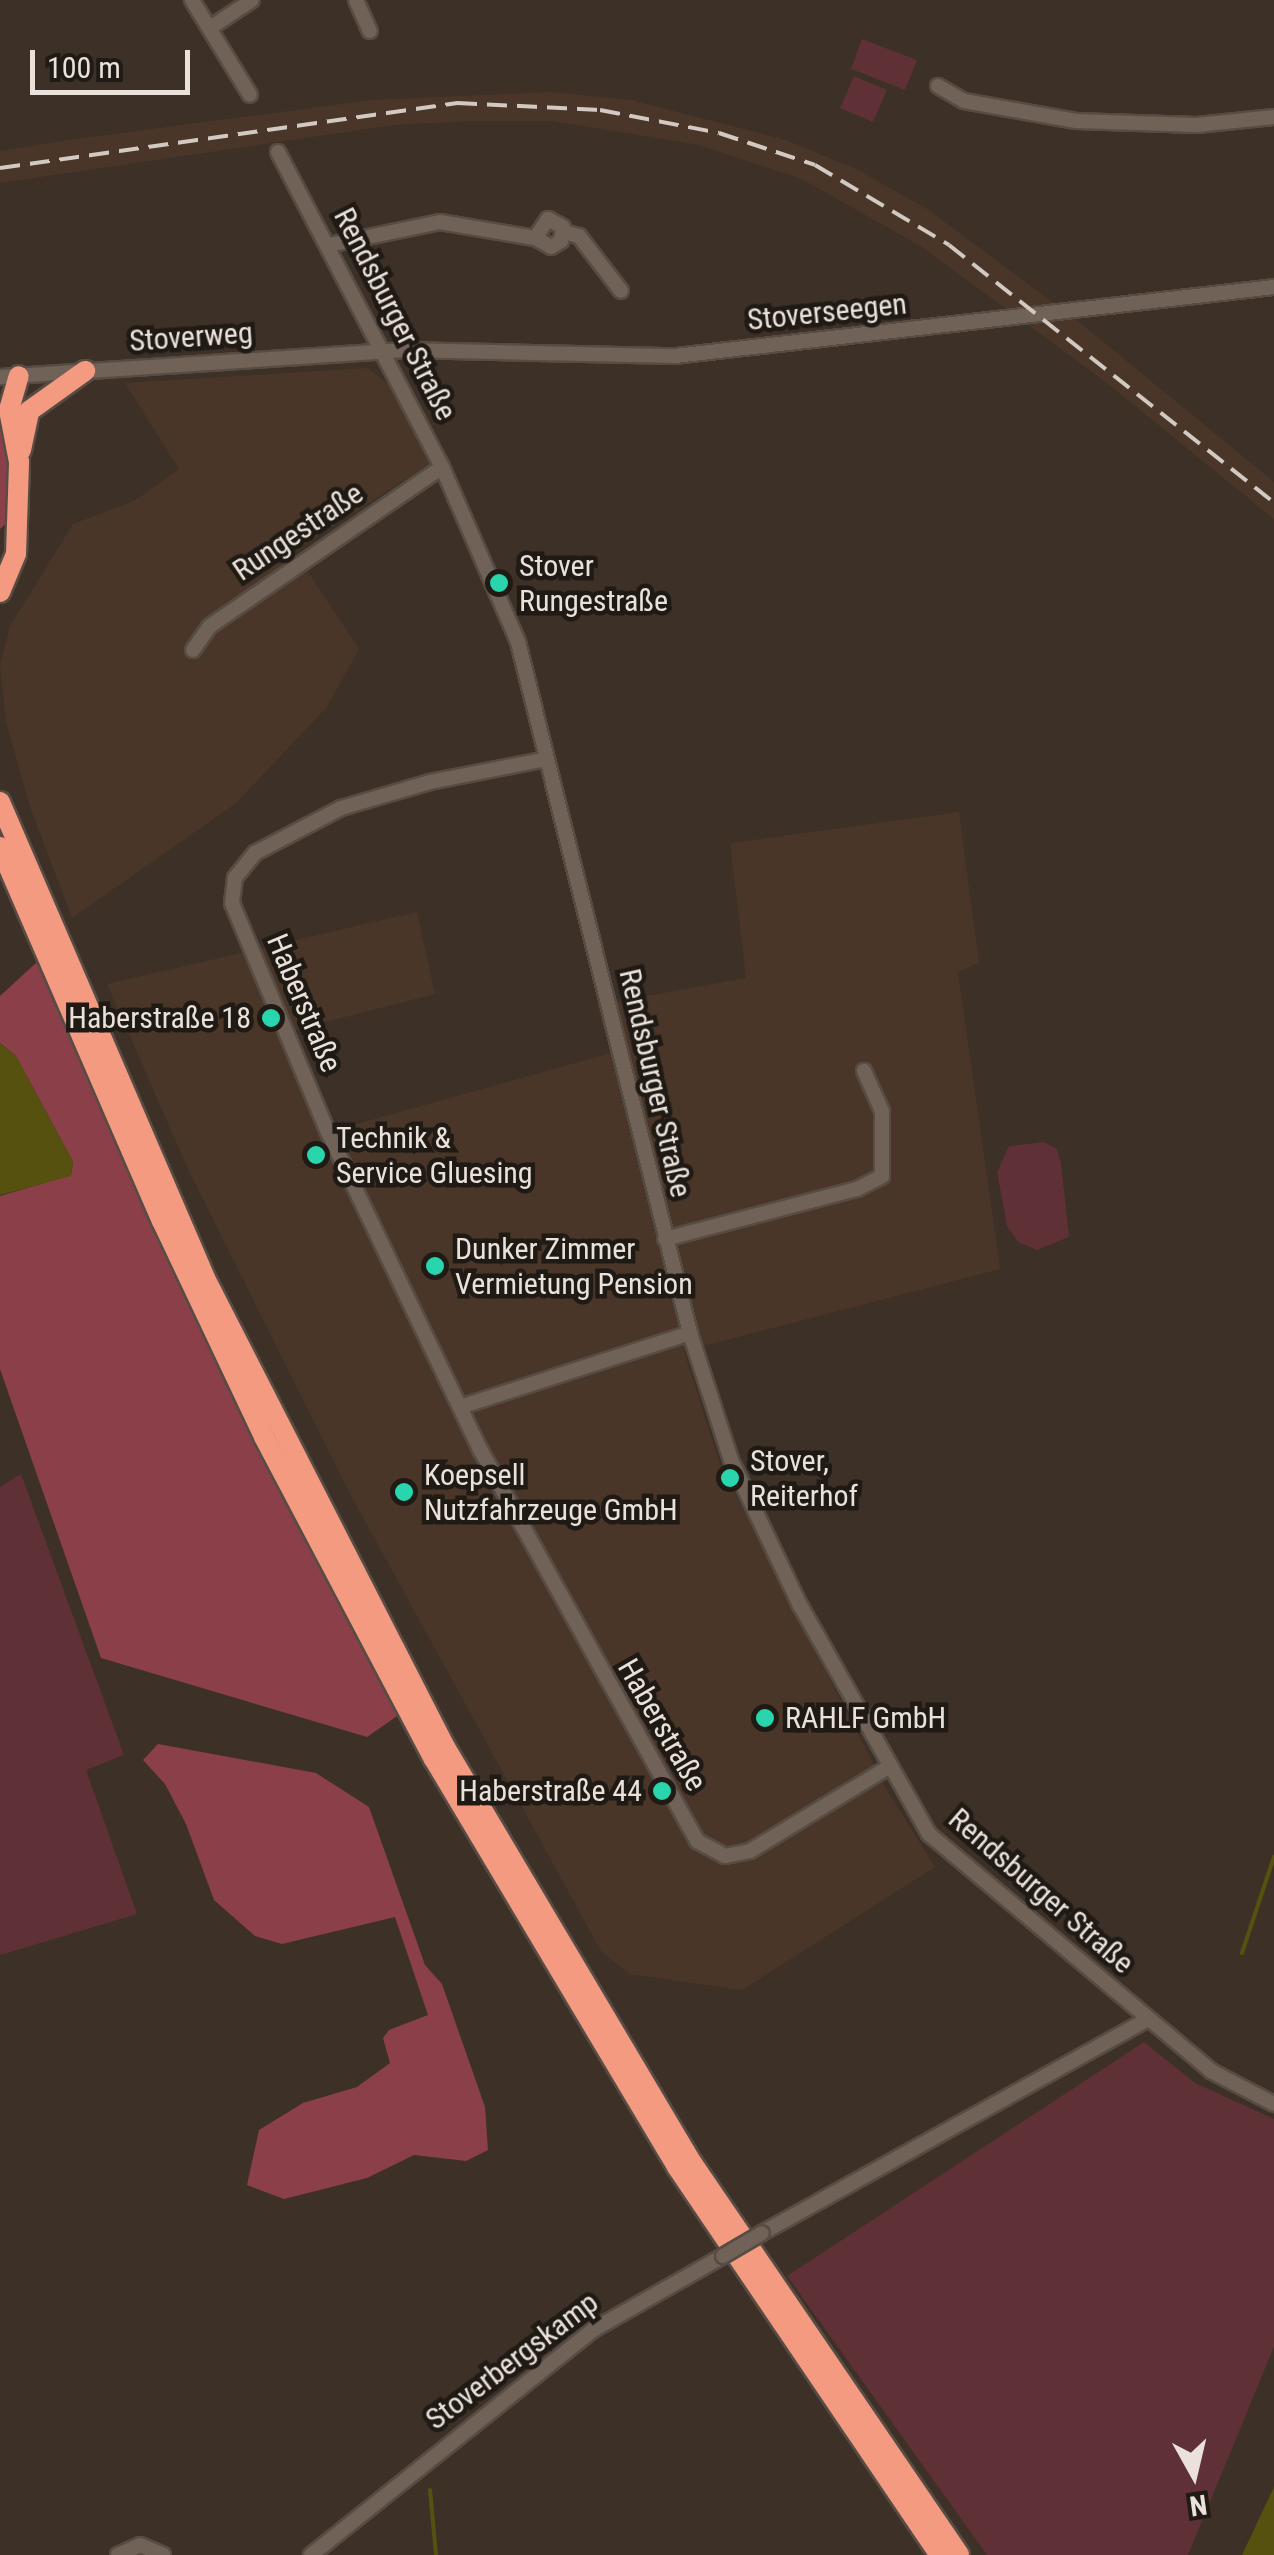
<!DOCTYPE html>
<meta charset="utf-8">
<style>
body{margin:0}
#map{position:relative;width:1274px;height:2555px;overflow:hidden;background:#3d3026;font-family:"Roboto Condensed",sans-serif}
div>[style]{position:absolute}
.built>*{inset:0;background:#493628}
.green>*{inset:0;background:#5f3035}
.forest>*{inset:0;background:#8b3f49}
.water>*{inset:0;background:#57510f}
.stream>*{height:4px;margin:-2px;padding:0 2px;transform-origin:2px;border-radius:2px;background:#57510f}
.roads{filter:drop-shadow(2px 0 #574c44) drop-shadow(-2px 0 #574c44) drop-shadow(0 2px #574c44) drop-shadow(0 -2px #574c44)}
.minor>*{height:14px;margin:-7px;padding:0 7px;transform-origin:7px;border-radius:7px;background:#706257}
.highway>*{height:20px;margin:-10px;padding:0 10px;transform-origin:10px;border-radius:10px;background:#f39a81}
.rail>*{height:4px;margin-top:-2px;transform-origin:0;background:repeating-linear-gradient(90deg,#d2cac2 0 20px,transparent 0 30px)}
.bridges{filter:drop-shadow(2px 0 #574c44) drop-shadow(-2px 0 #574c44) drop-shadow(0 2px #574c44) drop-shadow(0 -2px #574c44)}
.minor-bridge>*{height:14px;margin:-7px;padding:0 7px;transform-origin:7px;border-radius:7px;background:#706257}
.dots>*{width:28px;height:28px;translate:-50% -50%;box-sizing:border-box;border:5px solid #201a15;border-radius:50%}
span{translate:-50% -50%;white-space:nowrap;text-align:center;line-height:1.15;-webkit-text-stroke:9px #201a15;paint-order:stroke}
.street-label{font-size:30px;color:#e9e1da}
.poi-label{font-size:30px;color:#e9e1da}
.left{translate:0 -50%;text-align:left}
.right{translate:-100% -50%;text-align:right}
.north{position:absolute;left:1144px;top:2425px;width:100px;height:100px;-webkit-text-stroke:8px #201a15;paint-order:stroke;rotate:172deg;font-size:28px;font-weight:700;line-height:40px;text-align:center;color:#e9e1da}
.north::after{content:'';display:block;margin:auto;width:35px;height:45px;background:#e9e1da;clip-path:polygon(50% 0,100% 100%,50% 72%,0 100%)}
.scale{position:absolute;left:30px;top:50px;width:160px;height:45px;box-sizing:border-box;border:5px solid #e9e1da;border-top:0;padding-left:12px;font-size:30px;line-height:35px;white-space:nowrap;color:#e9e1da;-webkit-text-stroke:8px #201a15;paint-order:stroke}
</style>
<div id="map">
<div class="built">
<i style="clip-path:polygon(551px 92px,631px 100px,786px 140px,858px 170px,927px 209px,1079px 322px,1274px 482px,1274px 519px,1103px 380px,922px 247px,802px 179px,699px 145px,552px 121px,473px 121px,394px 125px,0 183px,0 151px,75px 139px,373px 100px)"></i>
<i style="clip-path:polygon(367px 368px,395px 389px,431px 463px,294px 551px,359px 649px,327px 707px,235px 804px,72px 918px,30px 807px,6px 722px,0 665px,10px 626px,73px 524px,134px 501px,179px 469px,125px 383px)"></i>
<i style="clip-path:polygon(959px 812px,979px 963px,958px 972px,1000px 1269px,684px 1351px,720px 1464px,885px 1787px,935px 1867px,742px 1990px,630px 1974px,601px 1951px,348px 1490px,188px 1169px,107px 984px,417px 912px,435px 994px,286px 1032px,328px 1132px,611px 1053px,597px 1005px,746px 978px,730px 843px)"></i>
</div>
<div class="green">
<i style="clip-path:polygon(862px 39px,917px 60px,905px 90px,851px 69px)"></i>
<i style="clip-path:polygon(854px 76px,887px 90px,873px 122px,840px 108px)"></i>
<i style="clip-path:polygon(1044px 1142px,1057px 1149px,1061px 1163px,1069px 1237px,1037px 1250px,1018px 1242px,1007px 1226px,997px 1172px,1009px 1146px)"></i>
<i style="clip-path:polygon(21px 1474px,124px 1755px,86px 1770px,137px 1914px,0 1955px,0 1487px)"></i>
<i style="clip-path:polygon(1144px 2042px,1195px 2083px,1274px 2119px,1274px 2347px,1188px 2555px,987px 2555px,787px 2276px)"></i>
</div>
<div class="forest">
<i style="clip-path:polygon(0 423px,7px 426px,11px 519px,0 529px)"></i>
<i style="clip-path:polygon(37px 962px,224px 1372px,400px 1714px,367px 1737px,101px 1658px,0 1369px,0 1196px,71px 1175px,73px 1162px,16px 1056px,0 1043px,0 996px)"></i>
<i style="clip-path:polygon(158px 1744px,316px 1773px,369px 1807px,425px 1965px,442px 1984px,485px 2107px,488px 2150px,466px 2161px,414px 2155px,367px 2178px,284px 2199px,247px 2185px,259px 2130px,303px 2103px,357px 2087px,390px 2063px,383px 2038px,389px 2030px,428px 2015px,395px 1917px,282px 1944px,255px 1936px,214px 1900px,186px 1824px,165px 1784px,143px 1760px)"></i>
</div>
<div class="water">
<i style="clip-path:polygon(0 1043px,16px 1056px,73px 1162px,71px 1176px,0 1195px)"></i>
<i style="clip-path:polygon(1274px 2487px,1274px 2555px,1242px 2555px)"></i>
</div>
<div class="stream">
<i style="left:1242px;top:1953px;width:101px;rotate:-71.6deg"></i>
<i style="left:430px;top:2490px;width:65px;rotate:84.7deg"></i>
</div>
<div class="roads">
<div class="minor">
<i style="left:192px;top:0;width:111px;rotate:58.6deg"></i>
<i style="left:356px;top:0;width:34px;rotate:66deg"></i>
<i style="left:210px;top:28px;width:50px;rotate:-33.7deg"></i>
<i style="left:938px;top:86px;width:30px;rotate:30deg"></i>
<i style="left:964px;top:101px;width:114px;rotate:10.1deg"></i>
<i style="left:1076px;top:121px;width:121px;rotate:1.9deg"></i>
<i style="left:1197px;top:125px;width:77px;rotate:-5.9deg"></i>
<i style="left:278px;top:152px;width:355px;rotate:62.5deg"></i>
<i style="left:442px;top:467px;width:191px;rotate:66.5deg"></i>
<i style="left:518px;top:642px;width:712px;rotate:76.02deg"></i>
<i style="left:690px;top:1333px;width:133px;rotate:72.1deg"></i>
<i style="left:731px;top:1460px;width:161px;rotate:64.6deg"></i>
<i style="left:800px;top:1605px;width:263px;rotate:60.6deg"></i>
<i style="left:929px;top:1834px;width:368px;rotate:40deg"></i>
<i style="left:1211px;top:2071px;width:71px;rotate:27.6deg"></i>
<i style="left:564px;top:232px;width:16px;rotate:15deg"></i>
<i style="left:579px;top:236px;width:69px;rotate:52.6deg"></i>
<i style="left:329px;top:245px;width:113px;rotate:-11.7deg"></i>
<i style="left:440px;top:222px;width:96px;rotate:9.6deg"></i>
<i style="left:535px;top:238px;width:18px;rotate:29deg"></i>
<i style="left:551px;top:247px;width:12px;rotate:-31deg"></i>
<i style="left:561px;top:241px;width:14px;rotate:-82deg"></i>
<i style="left:563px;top:227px;width:17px;rotate:-152deg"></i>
<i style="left:548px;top:219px;width:23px;rotate:124deg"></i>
<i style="left:0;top:377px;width:406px;rotate:-3.8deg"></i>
<i style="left:405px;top:350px;width:270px;rotate:1.3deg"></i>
<i style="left:675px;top:356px;width:603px;rotate:-6.57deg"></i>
<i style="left:193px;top:650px;width:29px;rotate:-55deg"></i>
<i style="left:210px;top:626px;width:281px;rotate:-34.4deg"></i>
<i style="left:547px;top:759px;width:119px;rotate:168.9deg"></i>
<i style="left:430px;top:782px;width:93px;rotate:163.7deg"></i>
<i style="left:341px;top:808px;width:97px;rotate:152.4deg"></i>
<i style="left:255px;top:853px;width:32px;rotate:129deg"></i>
<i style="left:235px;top:878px;width:25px;rotate:97deg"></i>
<i style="left:232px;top:903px;width:248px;rotate:67.3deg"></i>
<i style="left:328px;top:1132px;width:354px;rotate:64.4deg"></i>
<i style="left:481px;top:1451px;width:446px;rotate:61deg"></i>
<i style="left:697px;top:1841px;width:32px;rotate:28deg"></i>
<i style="left:725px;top:1856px;width:25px;rotate:-11deg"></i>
<i style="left:750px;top:1851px;width:160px;rotate:-31.2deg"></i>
<i style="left:665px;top:1239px;width:198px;rotate:-14.6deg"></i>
<i style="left:857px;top:1189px;width:28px;rotate:-27deg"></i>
<i style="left:882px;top:1176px;width:65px;rotate:-90deg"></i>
<i style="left:882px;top:1111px;width:44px;rotate:-114.2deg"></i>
<i style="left:460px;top:1407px;width:242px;rotate:-17.8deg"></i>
<i style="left:762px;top:2233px;width:441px;rotate:-29deg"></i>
<i style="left:118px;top:2555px;width:24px;rotate:-24deg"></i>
<i style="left:140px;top:2545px;width:25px;rotate:23deg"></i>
<i style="left:311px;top:2555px;width:361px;rotate:-38.6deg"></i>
<i style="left:593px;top:2330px;width:150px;rotate:-29.6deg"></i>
</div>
<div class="highway">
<i style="left:21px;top:450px;width:40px;rotate:-78deg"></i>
<i style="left:29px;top:411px;width:69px;rotate:-35.5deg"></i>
<i style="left:0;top:592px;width:41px;rotate:-67.2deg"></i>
<i style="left:16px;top:554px;width:92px;rotate:-88.1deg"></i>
<i style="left:19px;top:462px;width:53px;rotate:-100.9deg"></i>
<i style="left:9px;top:410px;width:35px;rotate:-74deg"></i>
<i style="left:0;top:802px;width:520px;rotate:66.69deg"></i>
<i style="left:206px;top:1280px;width:525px;rotate:62.9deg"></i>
<i style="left:445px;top:1747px;width:484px;rotate:59.3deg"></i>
<i style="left:692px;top:2163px;width:474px;rotate:55.7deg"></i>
<i style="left:0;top:847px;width:408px;rotate:66.6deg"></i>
<i style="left:162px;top:1221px;width:239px;rotate:64.7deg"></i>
<i style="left:264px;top:1437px;width:364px;rotate:62.2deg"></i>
<i style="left:434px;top:1759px;width:475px;rotate:59.2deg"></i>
<i style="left:677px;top:2167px;width:469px;rotate:55.9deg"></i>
</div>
</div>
<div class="rail">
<i style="left:0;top:168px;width:462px;rotate:-8.1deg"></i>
<i style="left:457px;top:103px;width:143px;rotate:2.8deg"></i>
<i style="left:600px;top:110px;width:121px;rotate:10.9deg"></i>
<i style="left:719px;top:133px;width:101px;rotate:18.4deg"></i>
<i style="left:815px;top:165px;width:156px;rotate:30.8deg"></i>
<i style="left:949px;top:245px;width:415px;rotate:38.4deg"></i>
</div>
<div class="bridges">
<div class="minor-bridge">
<i style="left:723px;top:2256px;width:45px;rotate:-30.5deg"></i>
</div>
</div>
<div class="dots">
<i style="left:499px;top:583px;background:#28d5ad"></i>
<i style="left:271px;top:1018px;background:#28d5ad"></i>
<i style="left:316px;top:1155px;background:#28d5ad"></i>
<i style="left:435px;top:1266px;background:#28d5ad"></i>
<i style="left:730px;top:1478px;background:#28d5ad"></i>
<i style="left:404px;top:1492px;background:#28d5ad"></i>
<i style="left:765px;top:1718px;background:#28d5ad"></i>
<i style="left:662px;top:1791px;background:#28d5ad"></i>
</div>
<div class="street-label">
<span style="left:827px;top:312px;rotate:-6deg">Stoverseegen</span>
<span style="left:395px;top:314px;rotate:63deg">Rendsburger Straße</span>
<span style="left:191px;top:337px;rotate:-4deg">Stoverweg</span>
<span style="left:298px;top:532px;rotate:-34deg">Rungestraße</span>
<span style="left:304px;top:1003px;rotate:67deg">Haberstraße</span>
<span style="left:655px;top:1083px;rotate:77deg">Rendsburger Straße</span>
<span style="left:662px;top:1725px;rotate:60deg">Haberstraße</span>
<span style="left:1041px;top:1891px;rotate:41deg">Rendsburger Straße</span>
<span style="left:512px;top:2361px;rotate:-37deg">Stoverbergskamp</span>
</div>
<div class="poi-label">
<span class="left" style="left:519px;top:583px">Stover<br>Rungestraße</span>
<span class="right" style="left:251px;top:1018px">Haberstraße 18</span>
<span class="left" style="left:336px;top:1155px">Technik &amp;<br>Service Gluesing</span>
<span class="left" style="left:455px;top:1266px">Dunker Zimmer<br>Vermietung Pension</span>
<span class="left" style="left:750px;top:1478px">Stover,<br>Reiterhof</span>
<span class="left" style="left:424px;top:1492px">Koepsell<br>Nutzfahrzeuge GmbH</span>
<span class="left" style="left:785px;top:1718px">RAHLF GmbH</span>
<span class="right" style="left:642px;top:1791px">Haberstraße 44</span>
</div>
<div class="north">N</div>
<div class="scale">100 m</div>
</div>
